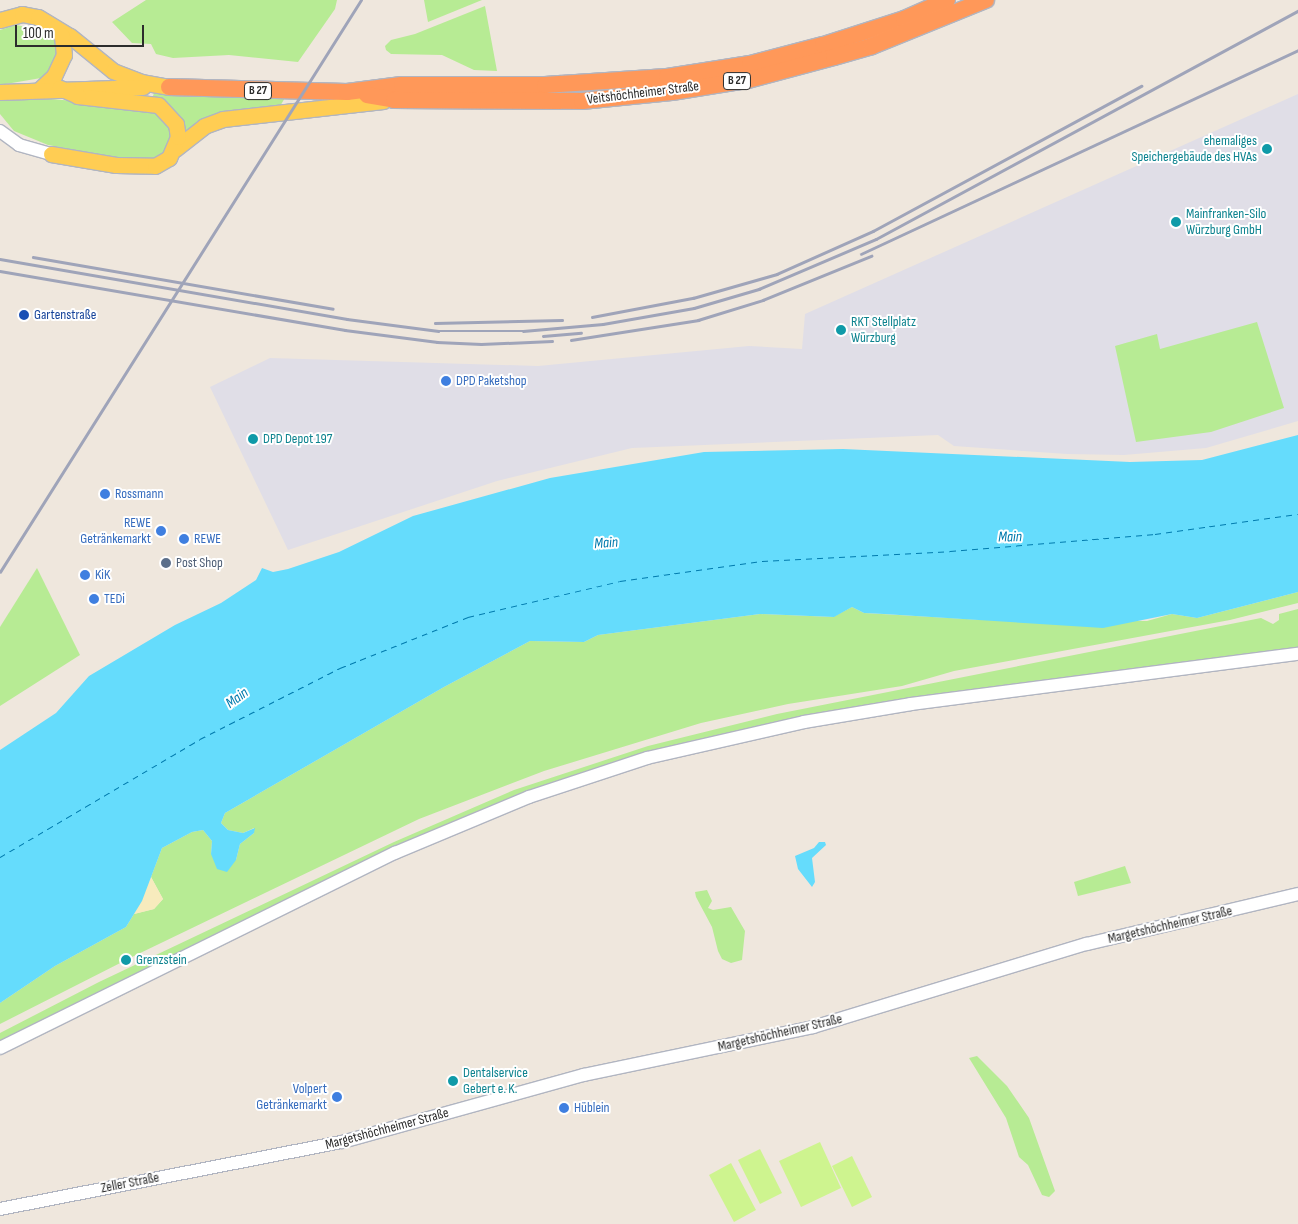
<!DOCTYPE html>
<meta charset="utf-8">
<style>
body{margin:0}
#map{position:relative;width:1298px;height:1224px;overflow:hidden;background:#efe7dd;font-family:"Sofia Sans Condensed",sans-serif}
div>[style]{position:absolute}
.industrial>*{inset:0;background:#e0dee7}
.green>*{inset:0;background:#b7eb94}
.sand>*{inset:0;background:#f7ebbd}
.pitch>*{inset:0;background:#cef48f}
.water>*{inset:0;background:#65dcfc}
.ferry>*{height:1px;margin-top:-0.5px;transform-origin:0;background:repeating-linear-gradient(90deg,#007aad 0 6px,transparent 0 11px)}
.roads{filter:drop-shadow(1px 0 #b1b5c1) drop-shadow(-1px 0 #b1b5c1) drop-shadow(0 1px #b1b5c1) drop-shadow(0 -1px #b1b5c1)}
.secondary>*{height:12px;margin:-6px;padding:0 6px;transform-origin:6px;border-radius:6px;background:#fff}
.primary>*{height:15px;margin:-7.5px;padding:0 7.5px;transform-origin:7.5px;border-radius:7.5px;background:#ffcd53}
.highway>*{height:16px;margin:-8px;padding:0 8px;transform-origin:8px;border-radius:8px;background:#ff9859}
.rail>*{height:2.5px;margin:-1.25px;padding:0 1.25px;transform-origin:1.25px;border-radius:1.25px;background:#9fa4b9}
.dots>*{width:14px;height:14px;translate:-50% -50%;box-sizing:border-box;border:2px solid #fff;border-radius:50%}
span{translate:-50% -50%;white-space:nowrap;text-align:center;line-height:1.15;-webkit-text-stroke:4px #fff;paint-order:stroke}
.shield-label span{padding:1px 4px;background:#fff;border:1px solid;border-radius:4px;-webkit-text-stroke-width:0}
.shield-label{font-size:12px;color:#2c2c2c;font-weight:700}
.street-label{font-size:14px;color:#2c2c2c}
.culture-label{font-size:14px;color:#0d838f}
.right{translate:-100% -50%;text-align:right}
.left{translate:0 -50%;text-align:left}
.transit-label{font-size:14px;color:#164399}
.shop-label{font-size:14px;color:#366cbe}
.service-label{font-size:14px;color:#4e5e75}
.water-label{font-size:15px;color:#007aad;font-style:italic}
.scale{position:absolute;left:15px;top:25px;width:129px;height:22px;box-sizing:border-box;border:2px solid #2c2c2c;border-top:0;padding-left:6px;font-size:15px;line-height:18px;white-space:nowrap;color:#2c2c2c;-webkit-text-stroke:4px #fff;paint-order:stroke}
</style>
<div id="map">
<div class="industrial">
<i style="clip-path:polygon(1298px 94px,1298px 421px,1206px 448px,1124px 455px,1067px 454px,954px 446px,938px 435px,632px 448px,497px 481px,288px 550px,210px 387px,270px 358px,538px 366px,749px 346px,802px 349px,805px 314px)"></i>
</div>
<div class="green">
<i style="clip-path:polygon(146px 0,337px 0,335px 9px,298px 62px,229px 55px,173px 58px,156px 54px,151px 44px,132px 43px,112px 22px)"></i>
<i style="clip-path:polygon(424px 0,482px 0,428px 22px)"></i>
<i style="clip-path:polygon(485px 6px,497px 71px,474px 70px,442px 55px,391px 54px,386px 50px,385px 46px,391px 40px,415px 34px)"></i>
<i style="clip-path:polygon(16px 25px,48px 31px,55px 36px,58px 52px,54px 67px,41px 78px,0 85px,0 30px)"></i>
<i style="clip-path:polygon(154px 93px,181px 93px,286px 96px,279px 108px,187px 134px,152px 99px)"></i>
<i style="clip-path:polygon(26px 97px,148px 107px,171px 125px,172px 142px,160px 157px,141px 162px,48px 145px,14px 131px,0 114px,0 100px)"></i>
<i style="clip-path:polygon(1257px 322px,1284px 408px,1211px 432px,1136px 442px,1115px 346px,1157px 334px,1160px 349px)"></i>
<i style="clip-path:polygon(37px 568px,80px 655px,0 706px,0 627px)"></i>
<i style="clip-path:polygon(1298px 592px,1298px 603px,1230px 620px,954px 671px,902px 686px,788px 704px,701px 723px,544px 771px,419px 819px,134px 956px,0 1024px,0 1003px,55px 966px,126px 927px,134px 914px,154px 909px,163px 899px,151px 877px,162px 848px,192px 832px,203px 830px,212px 841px,211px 854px,236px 860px,240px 844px,254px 833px,254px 828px,243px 833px,228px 830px,221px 823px,225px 813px,444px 687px,530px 641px,584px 642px,598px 635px,760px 614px,833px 617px,852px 607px,864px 613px,983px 620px,1147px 621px,1172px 614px,1197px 618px)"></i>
<i style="clip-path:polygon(1298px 609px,1298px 649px,814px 714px,692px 741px,582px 773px,489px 807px,366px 861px,0 1042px,0 1033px,99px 982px,394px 842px,514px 790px,648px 746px,777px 714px,1261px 618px,1273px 624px,1279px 620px,1279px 614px)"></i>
<i style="clip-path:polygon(1125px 866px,1131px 883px,1078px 896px,1074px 882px)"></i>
<i style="clip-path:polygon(707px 890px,712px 901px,708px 908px,713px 910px,731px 907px,745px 931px,742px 960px,731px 963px,722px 959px,718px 951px,712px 927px,696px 897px,695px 892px)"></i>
<i style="clip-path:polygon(977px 1056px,1007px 1086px,1029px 1118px,1055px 1191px,1049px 1197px,1042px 1195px,1028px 1165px,1019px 1157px,1006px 1118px,969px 1058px)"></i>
</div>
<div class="sand">
<i style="clip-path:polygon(151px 877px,163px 899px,154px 909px,134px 914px)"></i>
</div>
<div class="pitch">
<i style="clip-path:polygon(820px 1142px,841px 1188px,801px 1207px,779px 1161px)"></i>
<i style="clip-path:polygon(760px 1149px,782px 1193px,760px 1204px,738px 1160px)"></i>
<i style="clip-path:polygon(852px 1156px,872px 1197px,852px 1207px,832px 1166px)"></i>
<i style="clip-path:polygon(731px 1163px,756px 1210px,734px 1222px,709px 1175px)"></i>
</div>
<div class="water">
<i style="clip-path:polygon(1298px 435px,1298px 592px,1197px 618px,1172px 614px,1103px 628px,884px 614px,864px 613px,852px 607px,834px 617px,760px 614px,598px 635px,584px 642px,530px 641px,444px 687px,225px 813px,221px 823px,228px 830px,243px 833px,255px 828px,254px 833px,240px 844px,236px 860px,227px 872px,217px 869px,211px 854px,212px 841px,203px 830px,192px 832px,162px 848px,142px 901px,126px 927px,55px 966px,0 1003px,0 750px,56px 713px,89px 676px,175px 625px,221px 603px,256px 580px,262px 568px,273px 572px,288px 569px,339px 552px,413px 516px,550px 478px,704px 452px,843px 449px,1130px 462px,1202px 460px)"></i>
<i style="clip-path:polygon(819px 842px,825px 842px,826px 845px,812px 858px,815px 882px,812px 887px,798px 869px,795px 856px,814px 848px)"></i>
</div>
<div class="ferry">
<i style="left:0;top:857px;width:232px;rotate:-30.5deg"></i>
<i style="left:200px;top:739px;width:157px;rotate:-26.9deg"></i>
<i style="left:340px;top:668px;width:138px;rotate:-21.7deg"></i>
<i style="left:468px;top:617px;width:156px;rotate:-13.3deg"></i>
<i style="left:620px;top:581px;width:143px;rotate:-8deg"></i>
<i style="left:762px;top:561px;width:188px;rotate:-3deg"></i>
<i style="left:950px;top:551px;width:206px;rotate:-4.7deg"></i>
<i style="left:1155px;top:534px;width:144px;rotate:-8deg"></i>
</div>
<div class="roads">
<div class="secondary">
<i style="left:0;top:131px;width:24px;rotate:36deg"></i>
<i style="left:19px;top:145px;width:33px;rotate:16deg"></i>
<i style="left:0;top:1048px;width:441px;rotate:-26.3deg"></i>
<i style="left:395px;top:853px;width:145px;rotate:-22.7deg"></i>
<i style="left:529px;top:797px;width:124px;rotate:-18.3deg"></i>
<i style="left:647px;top:758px;width:161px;rotate:-12.9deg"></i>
<i style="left:804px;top:722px;width:109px;rotate:-9.5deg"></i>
<i style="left:911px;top:704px;width:390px;rotate:-7.4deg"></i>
<i style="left:0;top:1209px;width:349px;rotate:-11.1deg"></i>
<i style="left:342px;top:1142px;width:251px;rotate:-15.5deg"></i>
<i style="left:584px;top:1075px;width:234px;rotate:-11.8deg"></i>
<i style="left:813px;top:1027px;width:286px;rotate:-16.9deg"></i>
<i style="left:1087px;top:944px;width:217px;rotate:-13.3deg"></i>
</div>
<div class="primary">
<i style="left:0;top:20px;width:23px;rotate:-15deg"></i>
<i style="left:22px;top:14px;width:16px;rotate:11deg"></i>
<i style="left:38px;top:17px;width:37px;rotate:31deg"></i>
<i style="left:70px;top:36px;width:55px;rotate:39.1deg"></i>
<i style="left:113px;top:71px;width:30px;rotate:21deg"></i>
<i style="left:141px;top:82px;width:28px;rotate:10deg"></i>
<i style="left:40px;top:89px;width:19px;rotate:-43deg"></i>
<i style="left:54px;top:76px;width:23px;rotate:-65deg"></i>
<i style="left:64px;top:55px;width:19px;rotate:-96deg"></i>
<i style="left:62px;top:36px;width:11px;rotate:-135deg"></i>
<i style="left:0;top:92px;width:143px;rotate:-2deg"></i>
<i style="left:175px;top:149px;width:37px;rotate:-38deg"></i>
<i style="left:204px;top:126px;width:20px;rotate:-20deg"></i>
<i style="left:223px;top:119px;width:161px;rotate:-6.4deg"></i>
<i style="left:51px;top:154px;width:66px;rotate:9.6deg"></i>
<i style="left:116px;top:165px;width:39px;rotate:1deg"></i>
<i style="left:155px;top:166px;width:16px;rotate:-30deg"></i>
<i style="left:169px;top:158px;width:23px;rotate:-67deg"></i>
<i style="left:178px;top:137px;width:13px;rotate:-99deg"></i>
<i style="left:176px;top:124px;width:26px;rotate:-133deg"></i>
<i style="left:158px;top:105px;width:81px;rotate:-173.6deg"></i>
<i style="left:78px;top:96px;width:20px;rotate:-156deg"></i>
</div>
<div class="highway">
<i style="left:169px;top:87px;width:178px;rotate:1.6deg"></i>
<i style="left:347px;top:92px;width:55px;rotate:-7.3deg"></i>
<i style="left:402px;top:85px;width:143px"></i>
<i style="left:545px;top:85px;width:122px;rotate:-3.8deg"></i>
<i style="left:667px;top:77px;width:84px;rotate:-8.9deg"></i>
<i style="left:750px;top:64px;width:75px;rotate:-14.6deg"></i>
<i style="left:823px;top:45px;width:85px;rotate:-17.8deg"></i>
<i style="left:904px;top:19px;width:47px;rotate:-23.8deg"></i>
<i style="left:367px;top:95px;width:27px;rotate:10deg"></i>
<i style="left:394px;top:100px;width:188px;rotate:0.3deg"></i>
<i style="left:582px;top:101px;width:90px;rotate:-5.7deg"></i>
<i style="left:672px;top:92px;width:77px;rotate:-9deg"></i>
<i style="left:748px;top:80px;width:89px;rotate:-15deg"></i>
<i style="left:834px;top:57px;width:40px;rotate:-16deg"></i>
<i style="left:872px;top:46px;width:123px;rotate:-22deg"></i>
</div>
</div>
<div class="rail">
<i style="left:861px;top:254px;width:482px;rotate:-25deg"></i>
<i style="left:33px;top:257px;width:304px;rotate:9.8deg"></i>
<i style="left:0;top:259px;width:352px;rotate:9.8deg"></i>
<i style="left:347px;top:319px;width:92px;rotate:7.5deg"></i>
<i style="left:438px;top:331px;width:85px"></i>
<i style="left:523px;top:331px;width:80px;rotate:-5deg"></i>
<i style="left:603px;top:324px;width:92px;rotate:-10deg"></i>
<i style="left:694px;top:308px;width:68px;rotate:-16.3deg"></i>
<i style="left:759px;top:289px;width:127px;rotate:-23.1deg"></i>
<i style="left:876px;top:239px;width:480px;rotate:-28.4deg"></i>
<i style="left:0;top:271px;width:350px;rotate:9.7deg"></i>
<i style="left:345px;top:330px;width:93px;rotate:7.4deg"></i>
<i style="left:437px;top:342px;width:44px;rotate:2.6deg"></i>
<i style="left:481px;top:344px;width:71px;rotate:-2.4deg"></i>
<i style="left:592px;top:317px;width:103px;rotate:-10.7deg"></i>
<i style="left:693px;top:298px;width:87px;rotate:-15.9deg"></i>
<i style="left:777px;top:274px;width:105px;rotate:-24.1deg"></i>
<i style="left:873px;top:231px;width:305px;rotate:-28.4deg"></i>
<i style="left:435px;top:323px;width:127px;rotate:-1.4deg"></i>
<i style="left:543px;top:336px;width:38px;rotate:-5deg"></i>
<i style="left:571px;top:340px;width:129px;rotate:-8.9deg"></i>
<i style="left:698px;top:320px;width:68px;rotate:-17.1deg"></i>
<i style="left:763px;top:300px;width:117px;rotate:-22.2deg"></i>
<i style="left:0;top:572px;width:676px;rotate:-57.74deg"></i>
</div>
<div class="dots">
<i style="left:1267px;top:149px;background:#0f9aa8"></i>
<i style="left:1176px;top:222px;background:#0f9aa8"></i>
<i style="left:24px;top:315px;background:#1a4fb4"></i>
<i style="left:841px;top:330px;background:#0f9aa8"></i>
<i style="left:446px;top:381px;background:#3f7fe0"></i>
<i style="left:253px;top:439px;background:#0f9aa8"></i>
<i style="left:105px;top:494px;background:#3f7fe0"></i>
<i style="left:161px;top:531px;background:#3f7fe0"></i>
<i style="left:184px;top:539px;background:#3f7fe0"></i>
<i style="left:166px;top:563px;background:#5c6f8a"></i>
<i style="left:85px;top:575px;background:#3f7fe0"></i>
<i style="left:94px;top:599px;background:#3f7fe0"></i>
<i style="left:126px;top:960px;background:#0f9aa8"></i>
<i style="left:453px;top:1081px;background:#0f9aa8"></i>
<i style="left:337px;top:1097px;background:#3f7fe0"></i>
<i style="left:564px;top:1108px;background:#3f7fe0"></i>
</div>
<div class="shield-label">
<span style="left:737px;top:81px">B 27</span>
<span style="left:258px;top:91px">B 27</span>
</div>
<div class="street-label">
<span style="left:643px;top:93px;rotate:-7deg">Veitshöchheimer Straße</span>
<span style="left:1170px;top:925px;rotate:-13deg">Margetshöchheimer Straße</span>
<span style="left:780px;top:1033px;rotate:-13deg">Margetshöchheimer Straße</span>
<span style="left:387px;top:1129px;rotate:-15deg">Margetshöchheimer Straße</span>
<span style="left:130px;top:1183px;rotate:-11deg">Zeller Straße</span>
</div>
<div class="culture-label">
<span class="right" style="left:1257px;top:149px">ehemaliges<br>Speichergebäude des HVAs</span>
<span class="left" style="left:1186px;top:222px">Mainfranken-Silo<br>Würzburg GmbH</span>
<span class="left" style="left:851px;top:330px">RKT Stellplatz<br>Würzburg</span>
<span class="left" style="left:263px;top:439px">DPD Depot 197</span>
<span class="left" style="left:136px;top:960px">Grenzstein</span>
<span class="left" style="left:463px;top:1081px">Dentalservice<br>Gebert e. K.</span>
</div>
<div class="transit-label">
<span class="left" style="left:34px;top:315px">Gartenstraße</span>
</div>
<div class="shop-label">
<span class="left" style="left:456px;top:381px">DPD Paketshop</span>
<span class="left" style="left:115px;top:494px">Rossmann</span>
<span class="right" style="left:151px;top:531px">REWE<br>Getränkemarkt</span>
<span class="left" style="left:194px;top:539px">REWE</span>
<span class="left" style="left:95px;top:575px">KiK</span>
<span class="left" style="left:104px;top:599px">TEDi</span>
<span class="right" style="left:327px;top:1097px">Volpert<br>Getränkemarkt</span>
<span class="left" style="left:574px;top:1108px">Hüblein</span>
</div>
<div class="service-label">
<span class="left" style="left:176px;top:563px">Post Shop</span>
</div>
<div class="water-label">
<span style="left:1010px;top:537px;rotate:-1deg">Main</span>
<span style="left:606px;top:543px;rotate:-4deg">Main</span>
<span style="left:237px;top:698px;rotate:-36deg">Main</span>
</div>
<div class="scale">100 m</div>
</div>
